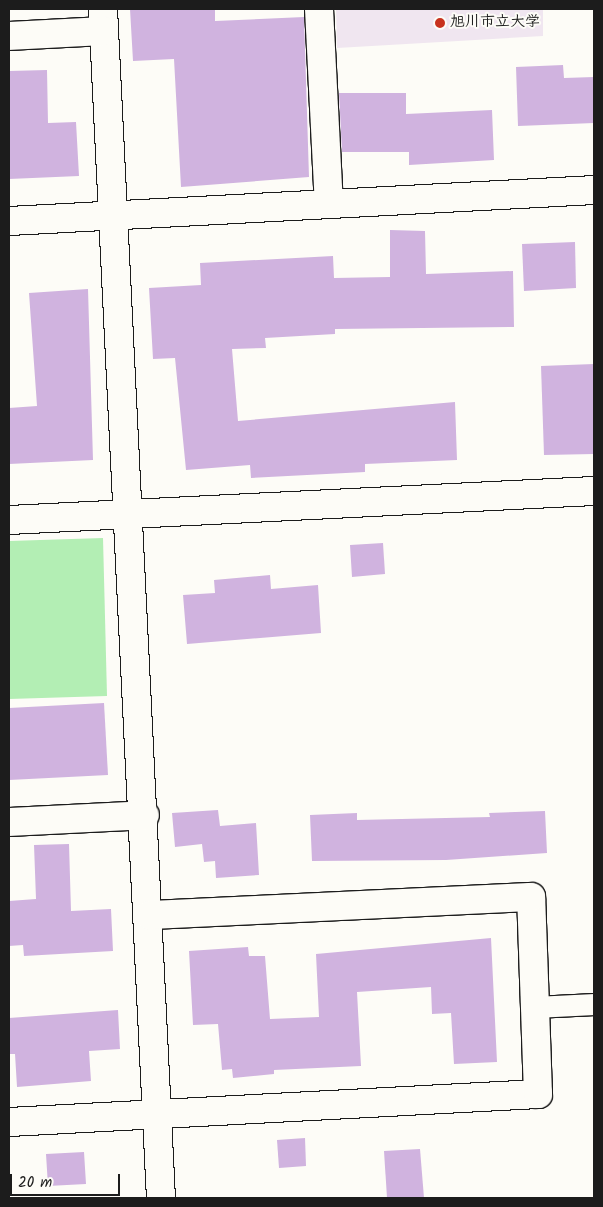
<!DOCTYPE html>
<meta charset="utf-8">
<style>
body{margin:0}
#map{position:relative;width:603px;height:1207px;overflow:hidden;background:#fdfcf7;font-family:Kalam,"Klee One",sans-serif}
div>[style]{position:absolute}
.built>*{inset:0;background:#f0e6f0}
.green>*{inset:0;background:#b3eeb4}
.building>*{inset:0;background:#d0b3df}
.path>*{height:3px;margin-top:-1.5px;transform-origin:0;background:repeating-linear-gradient(90deg,#1c1c1c 0 1px,transparent 0 5px)}
.roads{filter:drop-shadow(1px 0 #1c1c1c) drop-shadow(-1px 0 #1c1c1c) drop-shadow(0 1px #1c1c1c) drop-shadow(0 -1px #1c1c1c)}
.lane>*{height:21px;margin:-10.5px;padding:0 10.5px;transform-origin:10.5px;border-radius:10.5px;background:#fdfcf7}
.street>*{height:28px;margin:-14px;padding:0 14px;transform-origin:14px;border-radius:14px;background:#fdfcf7}
.dots>*{width:14px;height:14px;translate:-50% -50%;box-sizing:border-box;border:2px solid #fdfcf7;border-radius:50%}
span{translate:-50% -50%;white-space:nowrap;text-align:center;line-height:1.15;-webkit-text-stroke:4px #fdfcf7;paint-order:stroke}
.poi-label{font-size:15px;color:#1c1c1c;font-weight:700}
.left{translate:0 -50%;text-align:left}
.frame{position:absolute;inset:0;border:10px solid #1c1c1c;pointer-events:none}
.scale{position:absolute;left:10px;top:1174px;width:110px;height:22px;box-sizing:border-box;border:2px solid #1c1c1c;border-top:0;padding-left:6px;font-size:15px;line-height:18px;white-space:nowrap;color:#1c1c1c;-webkit-text-stroke:4px #fdfcf7;paint-order:stroke}
</style>
<div id="map">
<div class="built">
<i style="clip-path:polygon(336px 9px,543px 9px,543px 36px,337px 48px)"></i>
</div>
<div class="green">
<i style="clip-path:polygon(103px 538px,107px 696px,9px 699px,9px 541px)"></i>
</div>
<div class="building">
<i style="clip-path:polygon(130px 9px,215px 9px,215px 21px,304px 17px,309px 177px,181px 187px,174px 59px,133px 61px)"></i>
<i style="clip-path:polygon(563px 65px,564px 78px,594px 77px,594px 123px,518px 126px,516px 67px)"></i>
<i style="clip-path:polygon(47px 70px,48px 123px,76px 122px,79px 176px,9px 179px,9px 71px)"></i>
<i style="clip-path:polygon(339px 93px,406px 93px,406px 114px,492px 110px,494px 160px,409px 165px,409px 152px,342px 152px)"></i>
<i style="clip-path:polygon(390px 230px,425px 231px,426px 274px,513px 271px,514px 327px,335px 329px,335px 334px,265px 338px,266px 348px,232px 349px,238px 421px,455px 402px,457px 460px,365px 464px,365px 472px,251px 478px,250px 465px,186px 470px,175px 358px,153px 359px,149px 288px,201px 285px,200px 263px,333px 256px,334px 278px,390px 277px)"></i>
<i style="clip-path:polygon(575px 242px,576px 288px,524px 291px,522px 244px)"></i>
<i style="clip-path:polygon(88px 289px,93px 460px,9px 464px,9px 408px,37px 406px,29px 293px)"></i>
<i style="clip-path:polygon(594px 364px,594px 454px,544px 455px,541px 366px)"></i>
<i style="clip-path:polygon(383px 543px,385px 574px,352px 577px,350px 545px)"></i>
<i style="clip-path:polygon(270px 575px,271px 589px,318px 585px,321px 633px,187px 644px,183px 595px,215px 593px,214px 580px)"></i>
<i style="clip-path:polygon(104px 703px,108px 775px,9px 780px,9px 708px)"></i>
<i style="clip-path:polygon(218px 810px,220px 826px,256px 823px,259px 875px,216px 878px,215px 861px,204px 862px,202px 844px,175px 847px,172px 813px)"></i>
<i style="clip-path:polygon(545px 811px,547px 853px,446px 860px,312px 861px,310px 815px,357px 813px,357px 820px,490px 817px,489px 813px)"></i>
<i style="clip-path:polygon(69px 844px,71px 911px,111px 909px,113px 951px,24px 956px,23px 945px,9px 946px,9px 901px,36px 899px,34px 845px)"></i>
<i style="clip-path:polygon(491px 938px,497px 1062px,454px 1064px,451px 1013px,432px 1014px,431px 987px,357px 992px,361px 1066px,274px 1070px,274px 1074px,233px 1078px,232px 1069px,222px 1070px,218px 1024px,193px 1025px,189px 951px,248px 947px,249px 956px,265px 956px,270px 1019px,319px 1017px,316px 954px)"></i>
<i style="clip-path:polygon(118px 1010px,120px 1049px,89px 1051px,91px 1081px,17px 1087px,15px 1054px,9px 1054px,9px 1018px)"></i>
<i style="clip-path:polygon(305px 1138px,306px 1166px,279px 1168px,277px 1140px)"></i>
<i style="clip-path:polygon(420px 1149px,424px 1198px,387px 1198px,384px 1151px)"></i>
<i style="clip-path:polygon(84px 1152px,86px 1184px,48px 1186px,46px 1154px)"></i>
</div>
<div class="path">
<i style="left:529px;top:9px;width:1px;rotate:90deg"></i>
</div>
<div class="roads">
<div class="lane">
<i style="left:535px;top:1007px;width:59px;rotate:-2.9deg"></i>
</div>
<div class="street">
<i style="left:103px;top:9px;width:1190px;rotate:87.21deg"></i>
<i style="left:319px;top:9px;width:195px;rotate:87.1deg"></i>
<i style="left:9px;top:36px;width:95px;rotate:-3deg"></i>
<i style="left:9px;top:221px;width:586px;rotate:-3.03deg"></i>
<i style="left:9px;top:520px;width:586px;rotate:-2.84deg"></i>
<i style="left:9px;top:822px;width:136px;rotate:-2.9deg"></i>
<i style="left:9px;top:1122px;width:530px;rotate:-3.03deg"></i>
<i style="left:538px;top:1094px;width:197px;rotate:-92deg"></i>
<i style="left:531px;top:897px;width:382px;rotate:177.3deg"></i>
</div>
</div>
<div class="dots">
<i style="left:440px;top:23px;background:#c8321e"></i>
</div>
<div class="poi-label">
<span class="left" style="left:450px;top:23px">旭川市立大学</span>
</div>
<div class="frame"></div>
<div class="scale">20 m</div>
</div>
